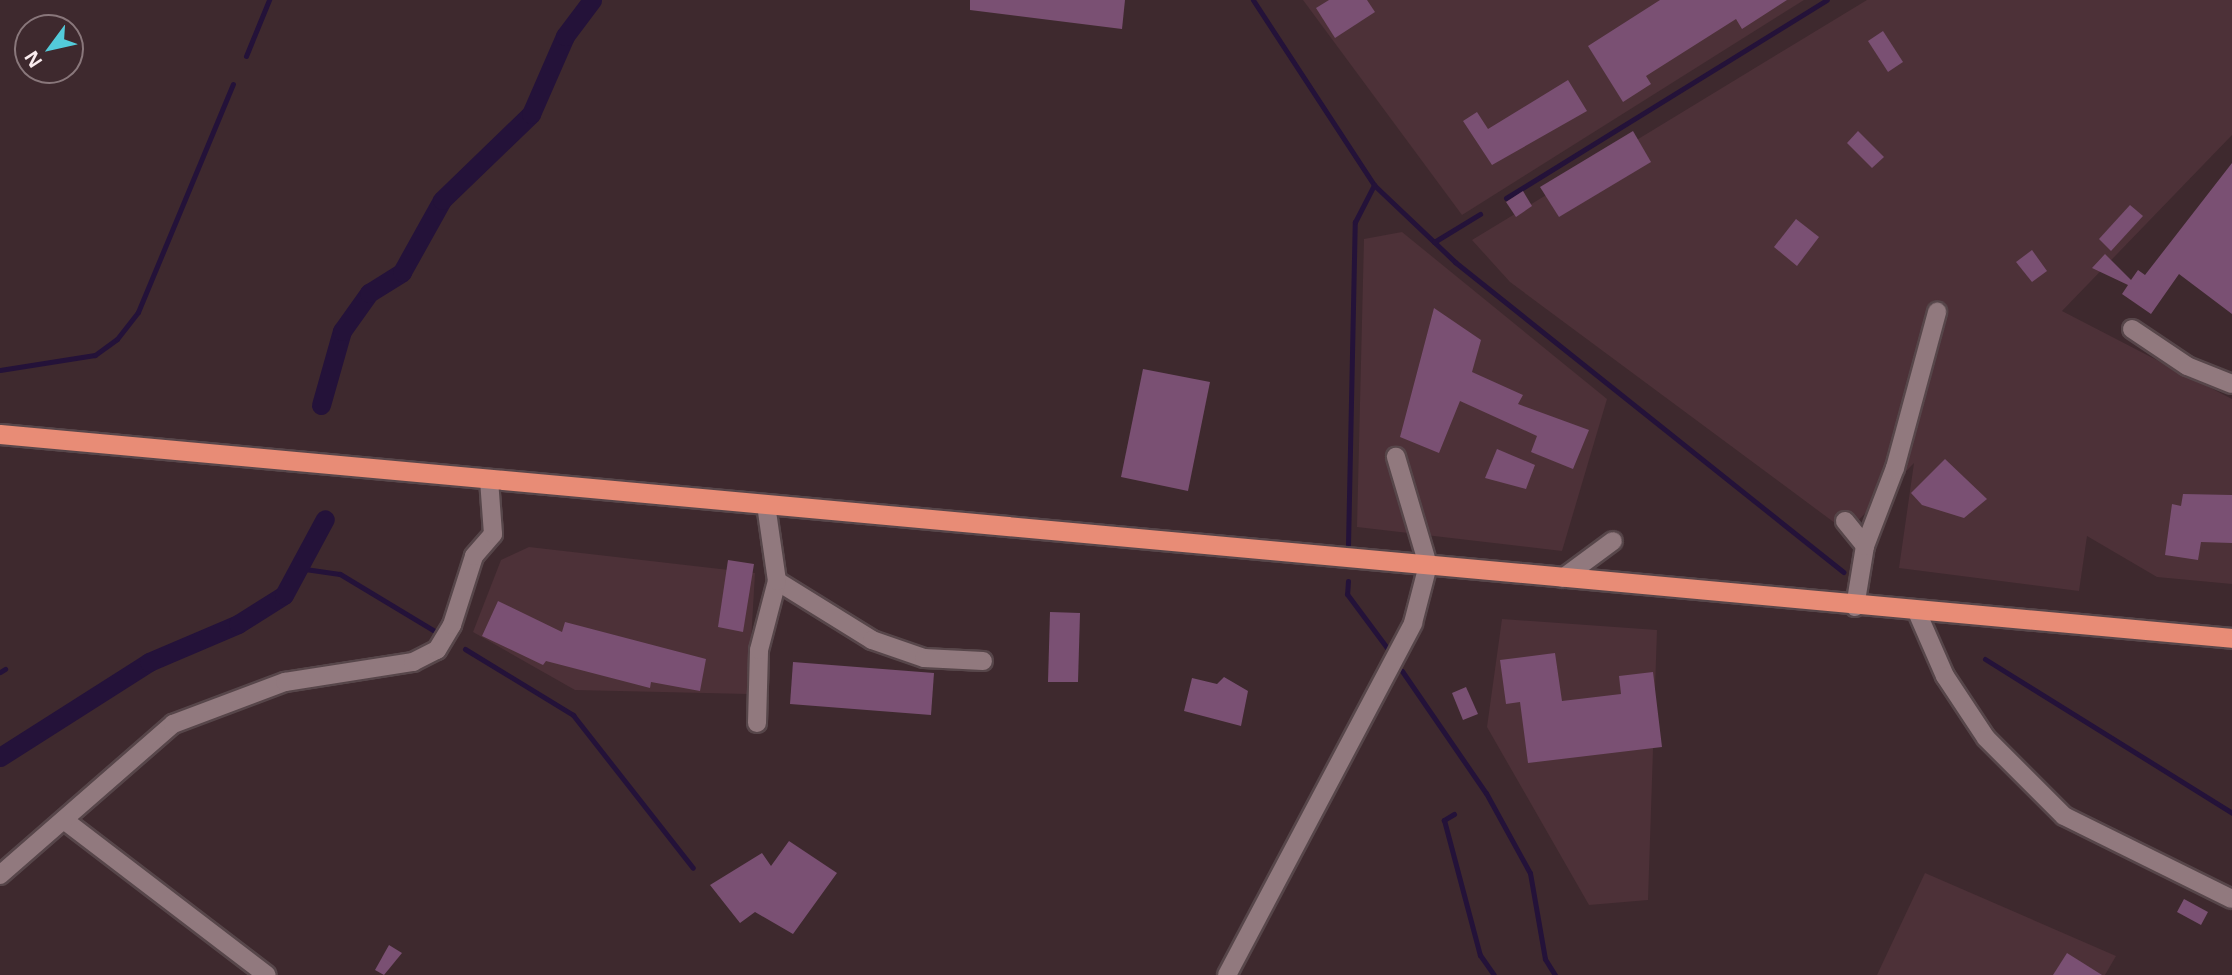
<!DOCTYPE html>
<style>
body{margin:0}
#map{position:relative;width:2232px;height:975px;overflow:hidden;background:#3e292e;font-family:"Noto Sans",sans-serif}
div>[style]{position:absolute}
.built>*{inset:0;background:#4d3138}
.stream>*{height:5px;margin:-2.5px;padding:0 2.5px;transform-origin:2.5px;border-radius:2.5px;background:#241239}
.canal>*{height:19px;margin:-9.5px;padding:0 9.5px;transform-origin:9.5px;border-radius:9.5px;background:#241239}
.building>*{inset:0;background:#7a5073}
.roads{filter:drop-shadow(2px 0 #57464a) drop-shadow(-2px 0 #57464a) drop-shadow(0 2px #57464a) drop-shadow(0 -2px #57464a)}
.minor>*{height:18px;margin:-9px;padding:0 9px;transform-origin:9px;border-radius:9px;background:#91797e}
.trunk>*{height:19px;margin:-9.5px;padding:0 9.5px;transform-origin:9.5px;border-radius:9.5px;background:#e88c76}
span{translate:-50% -50%;white-space:nowrap;text-align:center;line-height:1.15;-webkit-text-stroke:5px #3e292e;paint-order:stroke}
.north{position:absolute;left:14px;top:14px;width:70px;height:70px;box-sizing:border-box;background:#3e292e;border:2px solid #89777b;border-radius:50%;rotate:237deg;font-size:19px;font-weight:700;line-height:28px;text-align:center;color:#faecef}
.north::after{content:'';display:block;margin:auto;width:24px;height:32px;background:#53cbda;clip-path:polygon(50% 0,100% 100%,50% 72%,0 100%)}
</style>
<div id="map">
<div class="built">
<i style="clip-path:polygon(1303px 0,1804px 0,1462px 215px)"></i>
<i style="clip-path:polygon(1867px 0,2232px 0,2232px 135px,2062px 311px,2232px 399px,2232px 584px,2157px 577px,2087px 536px,2079px 591px,1899px 568px,1914px 463px,1847px 532px,1510px 282px,1472px 240px)"></i>
<i style="clip-path:polygon(1402px 232px,1607px 399px,1562px 551px,1357px 527px,1364px 239px)"></i>
<i style="clip-path:polygon(529px 547px,755px 573px,748px 694px,575px 690px,473px 632px,501px 560px)"></i>
<i style="clip-path:polygon(1502px 619px,1657px 630px,1648px 900px,1589px 905px,1487px 727px)"></i>
<i style="clip-path:polygon(1925px 873px,2116px 956px,2105px 975px,1877px 975px)"></i>
</div>
<div class="stream">
<i style="left:1253px;top:0;width:221px;rotate:56.8deg"></i>
<i style="left:1374px;top:185px;width:112px;rotate:43.5deg"></i>
<i style="left:1455px;top:262px;width:497px;rotate:38.6deg"></i>
<i style="left:246px;top:56px;width:61px;rotate:-67.7deg"></i>
<i style="left:1506px;top:198px;width:377px;rotate:-31.7deg"></i>
<i style="left:1434px;top:242px;width:54px;rotate:-31.3deg"></i>
<i style="left:0;top:370px;width:96px;rotate:-9deg"></i>
<i style="left:95px;top:355px;width:27px;rotate:-36deg"></i>
<i style="left:117px;top:339px;width:34px;rotate:-52deg"></i>
<i style="left:138px;top:312px;width:247px;rotate:-67.4deg"></i>
<i style="left:1348px;top:545px;width:323px;rotate:-88.8deg"></i>
<i style="left:1355px;top:222px;width:42px;rotate:-62.8deg"></i>
<i style="left:298px;top:568px;width:42px;rotate:8.1deg"></i>
<i style="left:340px;top:574px;width:118px;rotate:31.1deg"></i>
<i style="left:1348px;top:581px;width:13px;rotate:94deg"></i>
<i style="left:1347px;top:594px;width:72px;rotate:53.4deg"></i>
<i style="left:465px;top:649px;width:127px;rotate:31.4deg"></i>
<i style="left:573px;top:715px;width:194px;rotate:51.9deg"></i>
<i style="left:1985px;top:659px;width:291px;rotate:31.9deg"></i>
<i style="left:1402px;top:671px;width:148px;rotate:55.5deg"></i>
<i style="left:1486px;top:793px;width:91px;rotate:61.2deg"></i>
<i style="left:1530px;top:873px;width:87px;rotate:80.1deg"></i>
<i style="left:1545px;top:959px;width:19px;rotate:58deg"></i>
<i style="left:0;top:672px;width:6px;rotate:-31deg"></i>
<i style="left:1454px;top:814px;width:12px;rotate:149deg"></i>
<i style="left:1444px;top:820px;width:140px;rotate:75.1deg"></i>
<i style="left:1480px;top:955px;width:24px;rotate:55deg"></i>
</div>
<div class="canal">
<i style="left:321px;top:405px;width:77px;rotate:-74.2deg"></i>
<i style="left:342px;top:331px;width:47px;rotate:-54.6deg"></i>
<i style="left:369px;top:293px;width:39px;rotate:-32deg"></i>
<i style="left:402px;top:272px;width:82px;rotate:-60.9deg"></i>
<i style="left:442px;top:200px;width:124px;rotate:-44deg"></i>
<i style="left:531px;top:114px;width:85px;rotate:-66.4deg"></i>
<i style="left:565px;top:36px;width:45px;rotate:-53.1deg"></i>
<i style="left:0;top:757px;width:177px;rotate:-32.5deg"></i>
<i style="left:149px;top:662px;width:97px;rotate:-23.1deg"></i>
<i style="left:238px;top:624px;width:54px;rotate:-32.2deg"></i>
<i style="left:284px;top:595px;width:86px;rotate:-61.7deg"></i>
</div>
<div class="building">
<i style="clip-path:polygon(970px 0,1125px 0,1122px 29px,970px 10px)"></i>
<i style="clip-path:polygon(1329px 0,1367px 0,1375px 12px,1335px 38px,1316px 8px)"></i>
<i style="clip-path:polygon(1660px 0,1787px 0,1742px 29px,1736px 19px,1646px 76px,1651px 84px,1623px 102px,1588px 46px)"></i>
<i style="clip-path:polygon(1883px 31px,1903px 62px,1888px 72px,1868px 41px)"></i>
<i style="clip-path:polygon(1568px 80px,1587px 111px,1492px 165px,1463px 121px,1477px 112px,1488px 129px)"></i>
<i style="clip-path:polygon(1633px 131px,1651px 162px,1559px 217px,1540px 187px)"></i>
<i style="clip-path:polygon(1858px 131px,1884px 157px,1872px 168px,1847px 143px)"></i>
<i style="clip-path:polygon(2232px 163px,2232px 314px,2179px 274px,2151px 314px,2122px 294px,2128px 285px,2092px 268px,2105px 254px,2131px 280px,2138px 270px,2145px 275px)"></i>
<i style="clip-path:polygon(1523px 191px,1532px 206px,1516px 217px,1506px 202px)"></i>
<i style="clip-path:polygon(2130px 205px,2143px 216px,2111px 251px,2099px 239px)"></i>
<i style="clip-path:polygon(1796px 219px,1819px 237px,1797px 266px,1774px 247px)"></i>
<i style="clip-path:polygon(2032px 250px,2047px 271px,2032px 282px,2016px 262px)"></i>
<i style="clip-path:polygon(1434px 308px,1481px 340px,1472px 372px,1523px 395px,1518px 404px,1589px 430px,1573px 469px,1531px 452px,1537px 436px,1460px 401px,1439px 453px,1400px 437px)"></i>
<i style="clip-path:polygon(1143px 369px,1210px 382px,1188px 491px,1121px 477px)"></i>
<i style="clip-path:polygon(1497px 449px,1535px 465px,1526px 489px,1485px 478px)"></i>
<i style="clip-path:polygon(1945px 459px,1987px 499px,1964px 518px,1922px 505px,1911px 493px)"></i>
<i style="clip-path:polygon(2183px 494px,2232px 495px,2232px 543px,2201px 542px,2198px 560px,2165px 555px,2172px 504px,2181px 506px)"></i>
<i style="clip-path:polygon(728px 560px,754px 564px,743px 632px,718px 627px)"></i>
<i style="clip-path:polygon(498px 601px,562px 632px,565px 622px,706px 659px,700px 691px,651px 682px,650px 688px,546px 661px,543px 665px,482px 636px)"></i>
<i style="clip-path:polygon(1050px 612px,1080px 613px,1078px 682px,1048px 682px)"></i>
<i style="clip-path:polygon(1555px 653px,1562px 701px,1621px 694px,1619px 676px,1653px 672px,1662px 747px,1528px 763px,1520px 702px,1506px 704px,1500px 660px)"></i>
<i style="clip-path:polygon(793px 662px,934px 673px,931px 715px,790px 704px)"></i>
<i style="clip-path:polygon(1224px 677px,1248px 691px,1241px 726px,1184px 711px,1192px 678px,1217px 684px)"></i>
<i style="clip-path:polygon(1466px 687px,1478px 714px,1463px 720px,1452px 693px)"></i>
<i style="clip-path:polygon(789px 841px,837px 873px,793px 934px,755px 912px,740px 923px,710px 885px,762px 853px,771px 866px)"></i>
<i style="clip-path:polygon(2184px 899px,2208px 912px,2201px 925px,2177px 912px)"></i>
<i style="clip-path:polygon(389px 945px,402px 953px,384px 975px,375px 970px)"></i>
<i style="clip-path:polygon(2067px 953px,2102px 975px,2053px 975px)"></i>
</div>
<div class="roads">
<div class="minor">
<i style="left:2132px;top:329px;width:66px;rotate:33.9deg"></i>
<i style="left:2187px;top:366px;width:48px;rotate:21.8deg"></i>
<i style="left:1845px;top:521px;width:32px;rotate:51deg"></i>
<i style="left:1563px;top:578px;width:62px;rotate:-36.5deg"></i>
<i style="left:777px;top:581px;width:112px;rotate:31.8deg"></i>
<i style="left:872px;top:640px;width:55px;rotate:19.1deg"></i>
<i style="left:924px;top:658px;width:59px;rotate:2.9deg"></i>
<i style="left:1855px;top:607px;width:62px;rotate:-80.7deg"></i>
<i style="left:1865px;top:546px;width:84px;rotate:-69deg"></i>
<i style="left:1895px;top:468px;width:162px;rotate:-74.9deg"></i>
<i style="left:1917px;top:612px;width:70px;rotate:66.4deg"></i>
<i style="left:1945px;top:676px;width:74px;rotate:56.5deg"></i>
<i style="left:1986px;top:738px;width:110px;rotate:45deg"></i>
<i style="left:2064px;top:816px;width:187px;rotate:26.3deg"></i>
<i style="left:757px;top:723px;width:73px;rotate:-88.4deg"></i>
<i style="left:759px;top:650px;width:71px;rotate:-75.4deg"></i>
<i style="left:777px;top:581px;width:77px;rotate:-98.2deg"></i>
<i style="left:64px;top:820px;width:255px;rotate:37.4deg"></i>
<i style="left:0;top:875px;width:230px;rotate:-41.1deg"></i>
<i style="left:173px;top:724px;width:120px;rotate:-20.6deg"></i>
<i style="left:285px;top:682px;width:130px;rotate:-8.9deg"></i>
<i style="left:413px;top:662px;width:27px;rotate:-27deg"></i>
<i style="left:437px;top:650px;width:29px;rotate:-59deg"></i>
<i style="left:452px;top:625px;width:72px;rotate:-72.3deg"></i>
<i style="left:474px;top:556px;width:29px;rotate:-49deg"></i>
<i style="left:493px;top:534px;width:54px;rotate:-94.2deg"></i>
<i style="left:1227px;top:975px;width:398px;rotate:-62.1deg"></i>
<i style="left:1413px;top:623px;width:60px;rotate:-75.5deg"></i>
<i style="left:1428px;top:565px;width:113px;rotate:-106.5deg"></i>
</div>
<div class="trunk">
<i style="left:0;top:434px;width:2241px;rotate:5.22deg"></i>
</div>
</div>
<div class="north">N</div>
</div>
